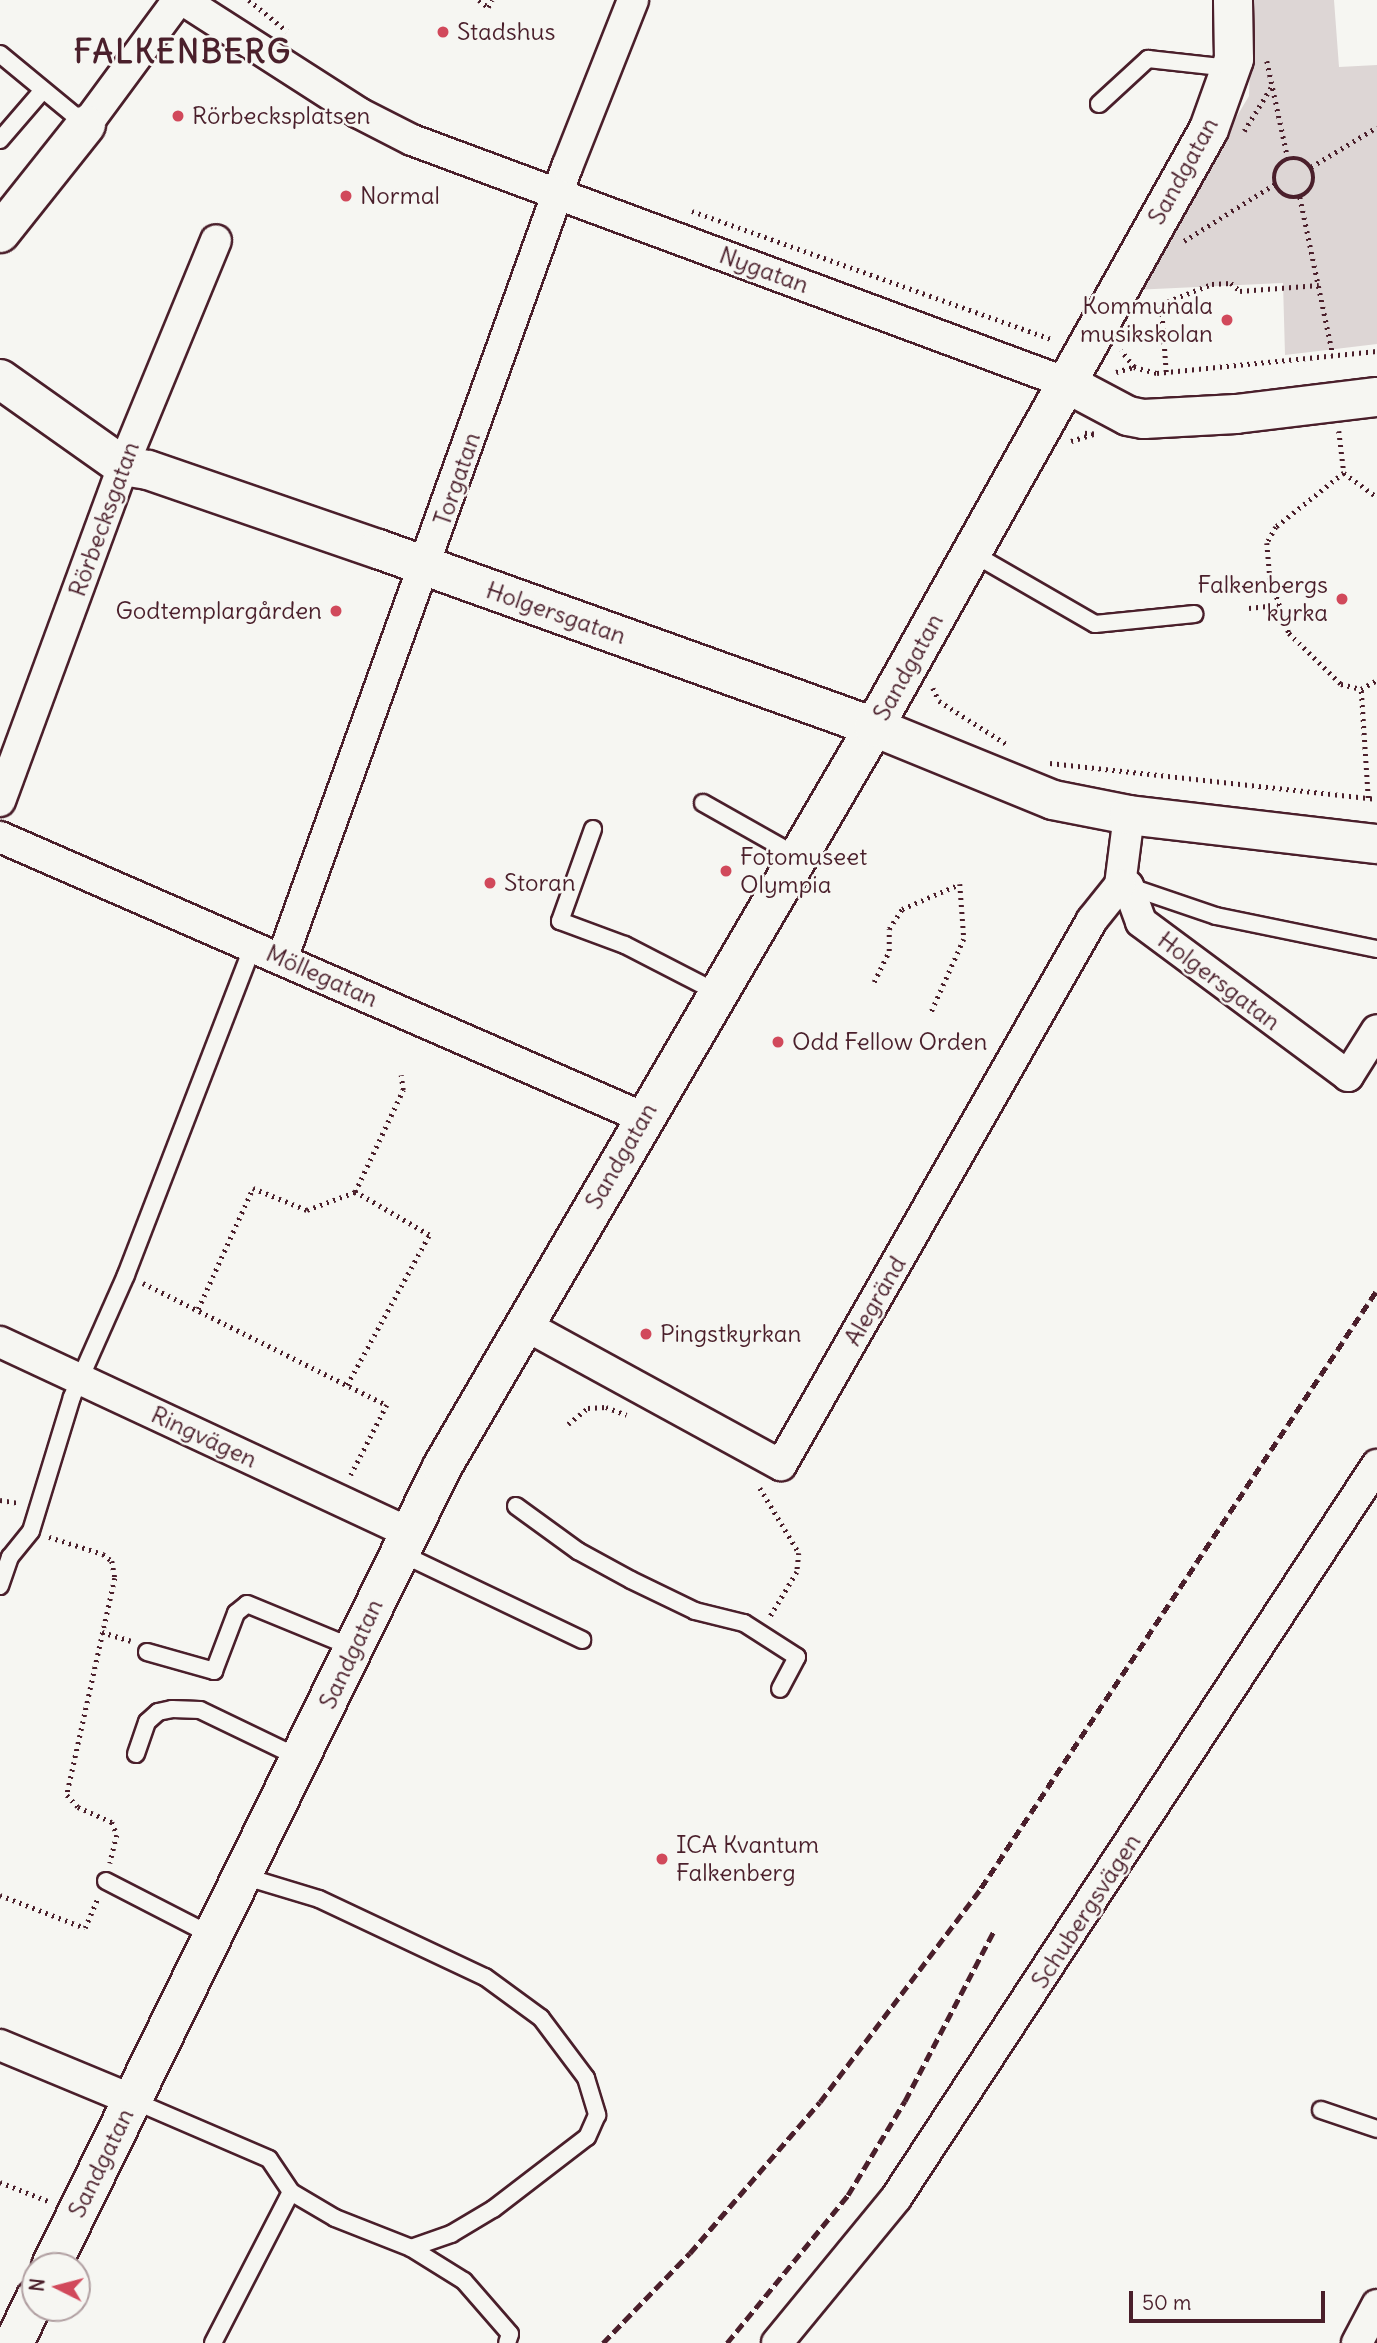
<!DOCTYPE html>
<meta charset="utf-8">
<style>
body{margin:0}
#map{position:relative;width:1377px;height:2343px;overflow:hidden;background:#f6f6f2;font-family:Delius,sans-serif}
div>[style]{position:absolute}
.green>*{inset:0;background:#ddd6d5}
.path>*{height:4.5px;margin-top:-2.25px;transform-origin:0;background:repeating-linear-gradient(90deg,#4a1f2b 0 2px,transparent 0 7px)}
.path>.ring{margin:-2.25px;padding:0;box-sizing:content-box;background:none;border:4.5px solid #4a1f2b;border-radius:50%}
.roads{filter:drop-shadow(2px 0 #4a1f2b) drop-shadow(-2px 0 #4a1f2b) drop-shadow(0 2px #4a1f2b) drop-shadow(0 -2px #4a1f2b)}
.service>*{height:16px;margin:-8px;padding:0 8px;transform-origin:8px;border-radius:8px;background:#f6f6f2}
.minor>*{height:30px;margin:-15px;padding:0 15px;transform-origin:15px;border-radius:15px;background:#f6f6f2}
.tertiary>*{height:38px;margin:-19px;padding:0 19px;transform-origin:19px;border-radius:19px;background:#f6f6f2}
.secondary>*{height:38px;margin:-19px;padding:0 19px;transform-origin:19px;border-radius:19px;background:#f6f6f2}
.rail>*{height:5px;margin-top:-2.5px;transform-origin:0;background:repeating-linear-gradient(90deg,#4a1f2b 0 10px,transparent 0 15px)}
.dots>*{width:19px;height:19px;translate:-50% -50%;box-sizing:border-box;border:4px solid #f6f6f2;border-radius:50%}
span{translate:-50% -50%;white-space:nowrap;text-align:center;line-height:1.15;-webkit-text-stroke:5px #f6f6f2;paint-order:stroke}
.poi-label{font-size:24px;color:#4a1f2b}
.left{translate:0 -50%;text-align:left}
.right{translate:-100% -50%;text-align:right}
.street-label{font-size:24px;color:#4a1f2b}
.district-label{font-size:32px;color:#4a1f2b;font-weight:700;letter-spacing:2px}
.north{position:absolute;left:21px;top:2252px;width:70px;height:70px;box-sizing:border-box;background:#f6f6f2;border:2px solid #b1a0a2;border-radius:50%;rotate:276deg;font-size:19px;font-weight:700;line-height:28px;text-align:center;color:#4a1f2b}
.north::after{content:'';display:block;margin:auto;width:24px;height:32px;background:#d1495b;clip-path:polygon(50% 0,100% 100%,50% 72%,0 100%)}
.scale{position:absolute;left:1129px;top:2291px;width:196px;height:32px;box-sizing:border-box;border:4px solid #4a1f2b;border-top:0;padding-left:9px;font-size:21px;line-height:24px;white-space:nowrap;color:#4a1f2b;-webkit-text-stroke:5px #f6f6f2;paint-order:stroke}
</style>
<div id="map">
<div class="green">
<i style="clip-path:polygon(1252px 0,1334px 0,1339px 67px,1377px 65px,1377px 344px,1285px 355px,1283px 283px,1133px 290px,1249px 96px)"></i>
</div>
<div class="path">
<i style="left:249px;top:0;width:49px;rotate:39.2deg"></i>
<i style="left:479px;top:0;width:11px;rotate:38deg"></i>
<i style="left:488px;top:7px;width:8px;rotate:-60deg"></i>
<i style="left:1267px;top:61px;width:100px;rotate:77.9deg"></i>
<i style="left:1244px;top:131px;width:55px;rotate:-58.3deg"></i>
<i class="ring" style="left:1274px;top:158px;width:35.5px;height:35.5px"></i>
<i style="left:1311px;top:167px;width:77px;rotate:-31.2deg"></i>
<i style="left:1300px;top:197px;width:161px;rotate:78.2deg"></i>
<i style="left:692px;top:211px;width:381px;rotate:19.6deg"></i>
<i style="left:1184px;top:241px;width:107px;rotate:-32.1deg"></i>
<i style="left:1134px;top:367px;width:24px;rotate:15deg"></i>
<i style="left:1157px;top:373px;width:221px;rotate:-5.7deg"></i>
<i style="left:1116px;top:372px;width:19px;rotate:-16deg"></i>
<i style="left:1134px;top:367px;width:21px;rotate:-129deg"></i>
<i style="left:1166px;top:372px;width:68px;rotate:-94.2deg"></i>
<i style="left:1161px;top:304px;width:55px;rotate:-21.4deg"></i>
<i style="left:1212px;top:284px;width:19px;rotate:-3deg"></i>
<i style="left:1231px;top:283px;width:12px;rotate:42deg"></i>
<i style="left:1240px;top:291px;width:79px;rotate:-4.3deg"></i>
<i style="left:1339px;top:431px;width:42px;rotate:83.2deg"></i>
<i style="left:1344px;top:473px;width:41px;rotate:36deg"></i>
<i style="left:1071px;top:441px;width:24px;rotate:-17deg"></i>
<i style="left:1094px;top:434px;width:13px;rotate:-176deg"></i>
<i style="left:1344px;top:473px;width:87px;rotate:141.5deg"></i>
<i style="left:1276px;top:527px;width:18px;rotate:119deg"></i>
<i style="left:1267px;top:543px;width:34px;rotate:85deg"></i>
<i style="left:1270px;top:577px;width:59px;rotate:71.3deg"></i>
<i style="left:1289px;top:633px;width:73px;rotate:44.4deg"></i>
<i style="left:1341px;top:684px;width:21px;rotate:14deg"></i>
<i style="left:1249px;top:608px;width:29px;rotate:-6deg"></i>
<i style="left:933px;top:688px;width:14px;rotate:65deg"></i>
<i style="left:939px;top:701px;width:82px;rotate:32.5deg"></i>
<i style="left:1050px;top:763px;width:329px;rotate:6.3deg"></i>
<i style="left:1368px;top:798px;width:109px;rotate:-93.7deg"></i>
<i style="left:1361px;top:689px;width:18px;rotate:-29deg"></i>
<i style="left:874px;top:982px;width:34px;rotate:-64deg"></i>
<i style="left:889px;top:951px;width:22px;rotate:-90deg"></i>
<i style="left:889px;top:929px;width:24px;rotate:-57deg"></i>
<i style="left:902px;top:909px;width:63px;rotate:-23.3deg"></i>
<i style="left:960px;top:884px;width:55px;rotate:85.8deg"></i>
<i style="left:964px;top:939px;width:83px;rotate:114.1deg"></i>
<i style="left:143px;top:1283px;width:273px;rotate:26.6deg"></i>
<i style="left:387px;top:1405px;width:79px;rotate:117.2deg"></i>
<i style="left:198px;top:1309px;width:133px;rotate:-65.6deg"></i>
<i style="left:253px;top:1188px;width:58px;rotate:22.2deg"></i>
<i style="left:307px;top:1210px;width:51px;rotate:-20.6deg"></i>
<i style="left:355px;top:1192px;width:113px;rotate:-64.8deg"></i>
<i style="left:403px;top:1090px;width:15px;rotate:-98deg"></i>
<i style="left:347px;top:1385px;width:171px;rotate:-61.3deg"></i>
<i style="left:429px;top:1235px;width:86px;rotate:-149.8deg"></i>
<i style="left:568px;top:1424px;width:26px;rotate:-39deg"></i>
<i style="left:588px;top:1408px;width:18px;rotate:-3deg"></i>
<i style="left:606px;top:1407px;width:22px;rotate:21deg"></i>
<i style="left:760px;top:1488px;width:76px;rotate:59deg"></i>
<i style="left:799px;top:1553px;width:19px;rotate:96deg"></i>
<i style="left:797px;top:1572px;width:52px;rotate:121deg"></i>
<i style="left:0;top:1500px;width:20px;rotate:9deg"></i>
<i style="left:49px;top:1537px;width:57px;rotate:17.5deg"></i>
<i style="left:103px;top:1554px;width:11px;rotate:38deg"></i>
<i style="left:112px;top:1561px;width:17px;rotate:80deg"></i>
<i style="left:115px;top:1578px;width:222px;rotate:102.5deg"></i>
<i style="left:67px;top:1795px;width:16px;rotate:47deg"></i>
<i style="left:78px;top:1807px;width:37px;rotate:24deg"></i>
<i style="left:112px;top:1822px;width:14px;rotate:69deg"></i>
<i style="left:117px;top:1835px;width:29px;rotate:104deg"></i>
<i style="left:102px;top:1632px;width:30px;rotate:17deg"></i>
<i style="left:0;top:1895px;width:91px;rotate:21.2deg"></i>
<i style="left:85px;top:1928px;width:33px;rotate:-67deg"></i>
<i style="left:0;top:2182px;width:52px;rotate:21.6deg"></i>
</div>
<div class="roads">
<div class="service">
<i style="left:0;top:54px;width:112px;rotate:39.5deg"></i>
<i style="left:1099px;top:104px;width:67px;rotate:-42.6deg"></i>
<i style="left:1148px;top:59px;width:82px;rotate:6.3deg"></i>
<i style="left:0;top:140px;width:66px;rotate:-49.3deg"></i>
<i style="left:972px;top:553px;width:142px;rotate:30deg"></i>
<i style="left:1095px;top:624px;width:100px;rotate:-5.7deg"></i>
<i style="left:703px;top:803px;width:108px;rotate:29.4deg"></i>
<i style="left:593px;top:829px;width:98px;rotate:109.7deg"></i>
<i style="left:560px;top:921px;width:69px;rotate:20.3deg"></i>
<i style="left:625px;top:945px;width:102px;rotate:27.3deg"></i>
<i style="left:1128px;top:886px;width:93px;rotate:18.8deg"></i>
<i style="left:1216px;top:916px;width:164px;rotate:11.6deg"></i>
<i style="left:516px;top:1506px;width:77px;rotate:36deg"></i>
<i style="left:578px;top:1551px;width:60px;rotate:28.7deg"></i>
<i style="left:631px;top:1580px;width:71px;rotate:25.8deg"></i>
<i style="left:695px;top:1611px;width:50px;rotate:13.8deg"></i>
<i style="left:744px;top:1623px;width:63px;rotate:32.7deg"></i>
<i style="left:797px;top:1657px;width:36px;rotate:118deg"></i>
<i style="left:400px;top:1553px;width:202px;rotate:25.5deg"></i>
<i style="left:0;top:1586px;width:31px;rotate:-71deg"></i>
<i style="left:10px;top:1557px;width:33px;rotate:-51deg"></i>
<i style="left:31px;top:1531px;width:140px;rotate:-73deg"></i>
<i style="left:72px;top:1397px;width:133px;rotate:-66.1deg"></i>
<i style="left:126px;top:1275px;width:353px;rotate:-68.9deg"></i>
<i style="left:147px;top:1652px;width:70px;rotate:15.8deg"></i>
<i style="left:214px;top:1671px;width:62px;rotate:-69.2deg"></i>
<i style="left:236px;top:1613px;width:14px;rotate:-39deg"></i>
<i style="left:247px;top:1604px;width:116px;rotate:22.4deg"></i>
<i style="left:136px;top:1754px;width:34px;rotate:-71deg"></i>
<i style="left:147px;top:1722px;width:15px;rotate:-42deg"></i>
<i style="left:158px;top:1712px;width:14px;rotate:-12deg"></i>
<i style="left:172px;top:1709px;width:28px;rotate:2deg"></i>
<i style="left:200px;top:1710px;width:113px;rotate:25.7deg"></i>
<i style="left:243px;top:1876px;width:79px;rotate:16.8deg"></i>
<i style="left:319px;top:1899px;width:183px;rotate:25.2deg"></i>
<i style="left:485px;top:1977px;width:69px;rotate:36.2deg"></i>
<i style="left:541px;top:2018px;width:75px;rotate:53.1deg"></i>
<i style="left:586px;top:2078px;width:39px;rotate:73deg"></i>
<i style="left:597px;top:2115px;width:24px;rotate:114deg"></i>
<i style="left:587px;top:2137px;width:118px;rotate:142.5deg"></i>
<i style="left:493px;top:2209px;width:49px;rotate:149.2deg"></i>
<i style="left:451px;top:2234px;width:42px;rotate:160.7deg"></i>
<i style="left:106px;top:1881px;width:120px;rotate:27.2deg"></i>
<i style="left:132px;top:2100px;width:149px;rotate:23.3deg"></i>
<i style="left:269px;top:2159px;width:40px;rotate:56deg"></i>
<i style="left:291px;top:2192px;width:51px;rotate:30.6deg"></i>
<i style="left:335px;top:2218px;width:82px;rotate:21.5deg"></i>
<i style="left:411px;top:2248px;width:62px;rotate:31.9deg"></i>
<i style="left:464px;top:2281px;width:70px;rotate:49deg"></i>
<i style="left:510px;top:2334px;width:9px;rotate:108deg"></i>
<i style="left:1321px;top:2110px;width:59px;rotate:18.7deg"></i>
<i style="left:213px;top:2343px;width:170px;rotate:-62.7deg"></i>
</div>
<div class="minor">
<i style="left:183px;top:0;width:209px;rotate:32.7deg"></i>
<i style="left:359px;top:113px;width:59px;rotate:27deg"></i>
<i style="left:412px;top:140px;width:695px;rotate:20.36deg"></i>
<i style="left:86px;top:125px;width:155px;rotate:-53.6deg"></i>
<i style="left:0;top:801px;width:357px;rotate:-69.8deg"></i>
<i style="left:123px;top:466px;width:244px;rotate:-67.6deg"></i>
<i style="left:1129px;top:815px;width:71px;rotate:97.3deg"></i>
<i style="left:1120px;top:885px;width:8px;rotate:7deg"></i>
<i style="left:1128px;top:886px;width:38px;rotate:70deg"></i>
<i style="left:1141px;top:922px;width:258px;rotate:36.6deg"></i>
<i style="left:1348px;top:1076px;width:54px;rotate:-57.8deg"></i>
<i style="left:0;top:837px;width:703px;rotate:23.57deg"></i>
<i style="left:282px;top:959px;width:842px;rotate:-70.21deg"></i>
<i style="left:567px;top:167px;width:180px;rotate:-68.4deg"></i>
<i style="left:523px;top:1324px;width:294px;rotate:28.7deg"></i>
<i style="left:781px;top:1465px;width:627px;rotate:-60.29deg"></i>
<i style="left:1092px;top:920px;width:45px;rotate:-51.3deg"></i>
<i style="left:0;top:1342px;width:450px;rotate:25deg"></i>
<i style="left:0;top:2045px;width:143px;rotate:22.6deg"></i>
<i style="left:777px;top:2343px;width:188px;rotate:-50.6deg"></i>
<i style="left:896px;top:2198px;width:877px;rotate:-56.73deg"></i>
<i style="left:1357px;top:2343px;width:43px;rotate:-62.2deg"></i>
</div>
<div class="tertiary">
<i style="left:0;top:233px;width:138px;rotate:-51.5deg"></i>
<i style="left:1064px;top:382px;width:72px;rotate:28deg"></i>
<i style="left:1128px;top:416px;width:16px;rotate:11deg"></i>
<i style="left:1144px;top:419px;width:92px;rotate:-3.1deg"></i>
<i style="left:1236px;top:414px;width:142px;rotate:-6.9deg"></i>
<i style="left:874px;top:727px;width:193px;rotate:22.2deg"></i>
<i style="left:1053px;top:800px;width:77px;rotate:11.2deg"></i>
<i style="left:1129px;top:815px;width:250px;rotate:6.7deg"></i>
</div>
<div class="secondary">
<i style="left:0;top:379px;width:151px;rotate:35.3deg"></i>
<i style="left:123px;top:466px;width:25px;rotate:9deg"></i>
<i style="left:148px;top:470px;width:243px;rotate:19deg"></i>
<i style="left:378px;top:549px;width:527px;rotate:19.74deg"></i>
<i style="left:51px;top:2266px;width:890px;rotate:-63.92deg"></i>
<i style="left:442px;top:1467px;width:857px;rotate:-59.72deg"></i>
<i style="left:874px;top:727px;width:685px;rotate:-60.74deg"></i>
<i style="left:1209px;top:129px;width:74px;rotate:-70.3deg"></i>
<i style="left:1234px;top:59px;width:59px;rotate:-91deg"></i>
<i style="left:14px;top:2343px;width:49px;rotate:-64.5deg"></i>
</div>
</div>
<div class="rail">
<i style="left:603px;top:2343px;width:125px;rotate:-46deg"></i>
<i style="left:690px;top:2253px;width:199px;rotate:-49.3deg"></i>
<i style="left:820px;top:2102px;width:268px;rotate:-53deg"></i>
<i style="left:981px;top:1888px;width:717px;rotate:-56.49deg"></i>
<i style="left:727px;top:2343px;width:191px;rotate:-50.7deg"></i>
<i style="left:848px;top:2195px;width:110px;rotate:-58.8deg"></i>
<i style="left:905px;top:2101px;width:194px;rotate:-62.4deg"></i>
</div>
<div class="dots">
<i style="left:443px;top:32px;background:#d1495b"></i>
<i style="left:178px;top:116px;background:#d1495b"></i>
<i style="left:346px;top:196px;background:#d1495b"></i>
<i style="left:1227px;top:320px;background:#d1495b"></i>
<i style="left:1342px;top:599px;background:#d1495b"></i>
<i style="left:336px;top:611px;background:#d1495b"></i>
<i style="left:726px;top:871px;background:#d1495b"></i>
<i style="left:490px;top:883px;background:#d1495b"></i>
<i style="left:778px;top:1042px;background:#d1495b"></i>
<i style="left:646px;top:1334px;background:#d1495b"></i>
<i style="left:662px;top:1859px;background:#d1495b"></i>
</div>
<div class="poi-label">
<span class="left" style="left:457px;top:32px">Stadshus</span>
<span class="left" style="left:192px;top:116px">Rörbecksplatsen</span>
<span class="left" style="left:360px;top:196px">Normal</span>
<span class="right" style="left:1213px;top:320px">Kommunala<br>musikskolan</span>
<span class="right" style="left:1328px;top:599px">Falkenbergs<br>kyrka</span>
<span class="right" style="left:322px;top:611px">Godtemplargården</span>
<span class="left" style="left:740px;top:871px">Fotomuseet<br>Olympia</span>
<span class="left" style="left:504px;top:883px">Storan</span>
<span class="left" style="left:792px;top:1042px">Odd Fellow Orden</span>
<span class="left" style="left:660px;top:1334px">Pingstkyrkan</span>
<span class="left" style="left:676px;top:1859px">ICA Kvantum<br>Falkenberg</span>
</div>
<div class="street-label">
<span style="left:1183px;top:171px;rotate:-61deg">Sandgatan</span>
<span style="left:764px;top:270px;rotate:20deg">Nygatan</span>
<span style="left:457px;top:479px;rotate:-71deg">Torgatan</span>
<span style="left:104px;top:519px;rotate:-70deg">Rörbecksgatan</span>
<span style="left:556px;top:613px;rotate:19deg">Holgersgatan</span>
<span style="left:908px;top:667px;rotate:-61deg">Sandgatan</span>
<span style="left:322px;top:976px;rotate:24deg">Möllegatan</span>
<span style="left:1219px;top:981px;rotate:37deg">Holgersgatan</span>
<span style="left:621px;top:1156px;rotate:-60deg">Sandgatan</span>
<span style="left:875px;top:1301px;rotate:-60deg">Alegränd</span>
<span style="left:204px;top:1437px;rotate:25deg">Ringvägen</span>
<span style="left:351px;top:1654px;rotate:-65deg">Sandgatan</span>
<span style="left:1086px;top:1911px;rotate:-57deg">Schubergsvägen</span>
<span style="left:101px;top:2163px;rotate:-64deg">Sandgatan</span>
</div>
<div class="district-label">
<span style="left:183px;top:52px">FALKENBERG</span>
</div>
<div class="north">N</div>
<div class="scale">50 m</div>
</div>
